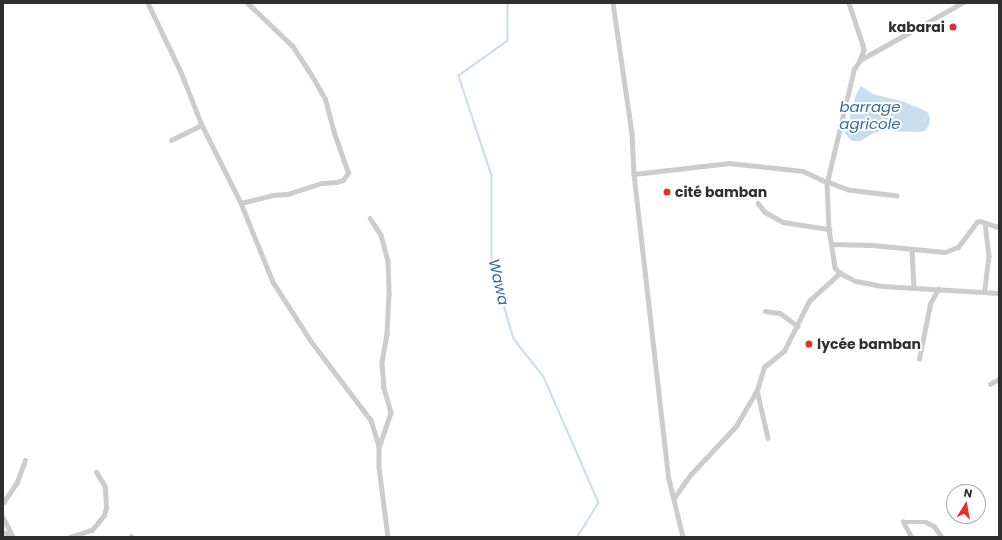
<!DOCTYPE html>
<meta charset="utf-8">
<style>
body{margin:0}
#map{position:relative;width:1002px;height:540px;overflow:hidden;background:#fff;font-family:Poppins,sans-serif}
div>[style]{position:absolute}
.water>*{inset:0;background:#c8ddee}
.stream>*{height:1.5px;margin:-0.75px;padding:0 0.75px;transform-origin:0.75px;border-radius:0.75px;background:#c8ddee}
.street>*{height:4.5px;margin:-2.25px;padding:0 2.25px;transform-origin:2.25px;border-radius:2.25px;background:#ccc}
.dots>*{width:11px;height:11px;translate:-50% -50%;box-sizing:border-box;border:2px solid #fff;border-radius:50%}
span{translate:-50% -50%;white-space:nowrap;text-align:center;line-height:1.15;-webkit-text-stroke:4px #fff;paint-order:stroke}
.poi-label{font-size:14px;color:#2f2f2f;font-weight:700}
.right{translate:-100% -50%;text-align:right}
.left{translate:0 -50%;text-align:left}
.water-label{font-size:15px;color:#396b96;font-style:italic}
.frame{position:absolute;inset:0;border:4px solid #2f2f2f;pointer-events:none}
.north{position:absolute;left:946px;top:484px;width:40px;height:40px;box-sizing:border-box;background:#fff;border:1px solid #acacac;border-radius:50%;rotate:11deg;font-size:11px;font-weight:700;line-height:16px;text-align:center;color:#2f2f2f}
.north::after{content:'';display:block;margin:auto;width:14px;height:18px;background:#ed2b2c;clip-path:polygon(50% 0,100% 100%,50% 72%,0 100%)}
</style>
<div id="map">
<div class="water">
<i style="clip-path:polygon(861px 86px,873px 94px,904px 102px,922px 109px,928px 113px,930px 118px,929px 125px,925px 131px,918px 132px,882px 131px,874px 133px,860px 141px,852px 141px,845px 133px,856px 95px)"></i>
</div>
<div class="stream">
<i style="left:508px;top:3px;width:38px;rotate:90deg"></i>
<i style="left:508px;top:41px;width:60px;rotate:144.5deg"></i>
<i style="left:459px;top:76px;width:105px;rotate:71.7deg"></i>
<i style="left:492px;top:176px;width:89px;rotate:90deg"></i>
<i style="left:492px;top:265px;width:77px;rotate:73.4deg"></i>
<i style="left:514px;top:339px;width:48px;rotate:51.7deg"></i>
<i style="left:544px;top:377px;width:137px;rotate:66.4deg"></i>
<i style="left:599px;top:503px;width:40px;rotate:122deg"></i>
</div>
<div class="street">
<i style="left:148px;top:3px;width:76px;rotate:64.4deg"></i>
<i style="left:181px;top:72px;width:57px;rotate:68.4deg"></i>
<i style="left:202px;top:125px;width:87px;rotate:63.4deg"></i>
<i style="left:241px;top:203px;width:85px;rotate:67.9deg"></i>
<i style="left:273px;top:282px;width:70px;rotate:57.2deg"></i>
<i style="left:311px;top:341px;width:99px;rotate:52.8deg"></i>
<i style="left:371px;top:420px;width:28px;rotate:73deg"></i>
<i style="left:379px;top:447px;width:20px;rotate:90deg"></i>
<i style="left:379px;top:467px;width:71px;rotate:82.7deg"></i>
<i style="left:613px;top:3px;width:131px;rotate:81.7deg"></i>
<i style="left:632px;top:133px;width:41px;rotate:87.2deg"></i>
<i style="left:634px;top:174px;width:307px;rotate:83.5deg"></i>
<i style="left:669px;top:479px;width:60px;rotate:76.4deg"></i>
<i style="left:849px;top:3px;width:44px;rotate:71.6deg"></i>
<i style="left:863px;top:45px;width:5px;rotate:79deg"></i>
<i style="left:864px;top:50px;width:11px;rotate:112deg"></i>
<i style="left:171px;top:140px;width:34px;rotate:-26deg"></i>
<i style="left:634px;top:174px;width:96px;rotate:-6.6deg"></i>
<i style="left:729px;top:163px;width:74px;rotate:6.2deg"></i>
<i style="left:803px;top:171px;width:26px;rotate:25deg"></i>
<i style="left:827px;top:182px;width:47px;rotate:87.6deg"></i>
<i style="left:829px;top:229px;width:39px;rotate:81deg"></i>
<i style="left:835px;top:268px;width:7px;rotate:45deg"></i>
<i style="left:840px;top:273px;width:18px;rotate:27deg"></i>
<i style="left:856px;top:281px;width:26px;rotate:11deg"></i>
<i style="left:882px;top:286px;width:117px;rotate:3.4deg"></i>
<i style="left:897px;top:196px;width:49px;rotate:-173deg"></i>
<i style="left:848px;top:190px;width:22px;rotate:-159deg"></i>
<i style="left:827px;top:182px;width:116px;rotate:-76.6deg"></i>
<i style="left:854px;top:69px;width:11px;rotate:-56deg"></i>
<i style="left:860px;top:60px;width:117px;rotate:-29.2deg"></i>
<i style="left:241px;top:203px;width:32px;rotate:-14deg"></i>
<i style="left:272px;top:195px;width:16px;rotate:-4deg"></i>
<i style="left:288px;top:194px;width:36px;rotate:-18deg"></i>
<i style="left:322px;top:183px;width:15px;rotate:-4deg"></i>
<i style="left:337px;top:182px;width:6px;rotate:-18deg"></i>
<i style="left:343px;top:180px;width:9px;rotate:-54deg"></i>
<i style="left:348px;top:173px;width:42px;rotate:-109.3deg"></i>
<i style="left:334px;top:133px;width:35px;rotate:-105deg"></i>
<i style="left:325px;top:99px;width:24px;rotate:-120deg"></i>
<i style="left:313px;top:78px;width:38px;rotate:-123deg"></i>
<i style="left:292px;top:46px;width:62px;rotate:-136.3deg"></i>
<i style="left:758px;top:203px;width:11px;rotate:52deg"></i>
<i style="left:765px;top:212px;width:21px;rotate:29deg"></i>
<i style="left:783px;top:222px;width:47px;rotate:8.7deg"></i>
<i style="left:370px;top:218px;width:20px;rotate:57deg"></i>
<i style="left:381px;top:235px;width:27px;rotate:75deg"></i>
<i style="left:388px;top:261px;width:32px;rotate:88deg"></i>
<i style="left:389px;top:293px;width:41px;rotate:92.8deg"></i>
<i style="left:387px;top:334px;width:28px;rotate:100deg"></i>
<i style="left:382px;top:362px;width:26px;rotate:86deg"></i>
<i style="left:384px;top:388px;width:26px;rotate:74deg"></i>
<i style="left:391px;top:413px;width:36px;rotate:109deg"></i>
<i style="left:985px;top:223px;width:33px;rotate:83deg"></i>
<i style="left:989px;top:256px;width:35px;rotate:97deg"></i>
<i style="left:832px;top:244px;width:40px;rotate:1.4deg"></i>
<i style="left:872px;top:245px;width:73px;rotate:5.5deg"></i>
<i style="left:945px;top:252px;width:14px;rotate:-21deg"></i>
<i style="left:958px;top:247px;width:31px;rotate:-53deg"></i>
<i style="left:977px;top:222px;width:3px;rotate:-18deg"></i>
<i style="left:980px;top:221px;width:20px;rotate:18deg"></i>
<i style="left:912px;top:251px;width:37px;rotate:87deg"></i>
<i style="left:765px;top:311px;width:15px;rotate:8deg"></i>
<i style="left:780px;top:313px;width:22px;rotate:36deg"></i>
<i style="left:919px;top:359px;width:56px;rotate:-78.7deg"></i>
<i style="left:930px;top:304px;width:17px;rotate:-62deg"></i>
<i style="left:990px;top:384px;width:10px;rotate:-29deg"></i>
<i style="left:757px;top:390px;width:49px;rotate:77.1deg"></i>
<i style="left:674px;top:498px;width:29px;rotate:-55deg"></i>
<i style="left:691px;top:474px;width:66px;rotate:-46.8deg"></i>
<i style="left:736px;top:426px;width:42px;rotate:-59.7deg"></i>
<i style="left:757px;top:390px;width:24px;rotate:-73deg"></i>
<i style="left:764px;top:367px;width:26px;rotate:-39deg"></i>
<i style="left:784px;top:351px;width:56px;rotate:-63.4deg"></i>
<i style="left:809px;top:301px;width:42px;rotate:-42.1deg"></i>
<i style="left:3px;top:503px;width:25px;rotate:-56deg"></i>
<i style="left:17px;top:482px;width:23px;rotate:-70deg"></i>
<i style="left:3px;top:517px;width:22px;rotate:63deg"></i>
<i style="left:3px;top:532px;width:10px;rotate:29deg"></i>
<i style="left:131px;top:536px;width:1px;rotate:45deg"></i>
<i style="left:70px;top:537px;width:23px;rotate:-18deg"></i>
<i style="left:92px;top:530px;width:19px;rotate:-51deg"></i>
<i style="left:104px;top:515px;width:7px;rotate:-74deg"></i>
<i style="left:106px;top:508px;width:21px;rotate:-93deg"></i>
<i style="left:105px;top:487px;width:17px;rotate:-121deg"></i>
<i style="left:911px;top:537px;width:17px;rotate:-118deg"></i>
<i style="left:903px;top:522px;width:23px"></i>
<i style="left:926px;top:522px;width:9px;rotate:27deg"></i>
<i style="left:934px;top:526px;width:14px;rotate:54deg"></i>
</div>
<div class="dots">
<i style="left:953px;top:27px;background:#ed2b2c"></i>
<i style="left:667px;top:192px;background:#ed2b2c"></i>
<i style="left:809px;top:344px;background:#ed2b2c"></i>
</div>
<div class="poi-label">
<span class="right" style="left:945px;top:27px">kabarai</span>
<span class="left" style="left:675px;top:192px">cité bamban</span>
<span class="left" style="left:817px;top:344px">lycée bamban</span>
</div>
<div class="water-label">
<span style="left:870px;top:115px">barrage<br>agricole</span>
<span style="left:499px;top:282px;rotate:77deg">Wawa</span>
</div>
<div class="frame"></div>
<div class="north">N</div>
</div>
